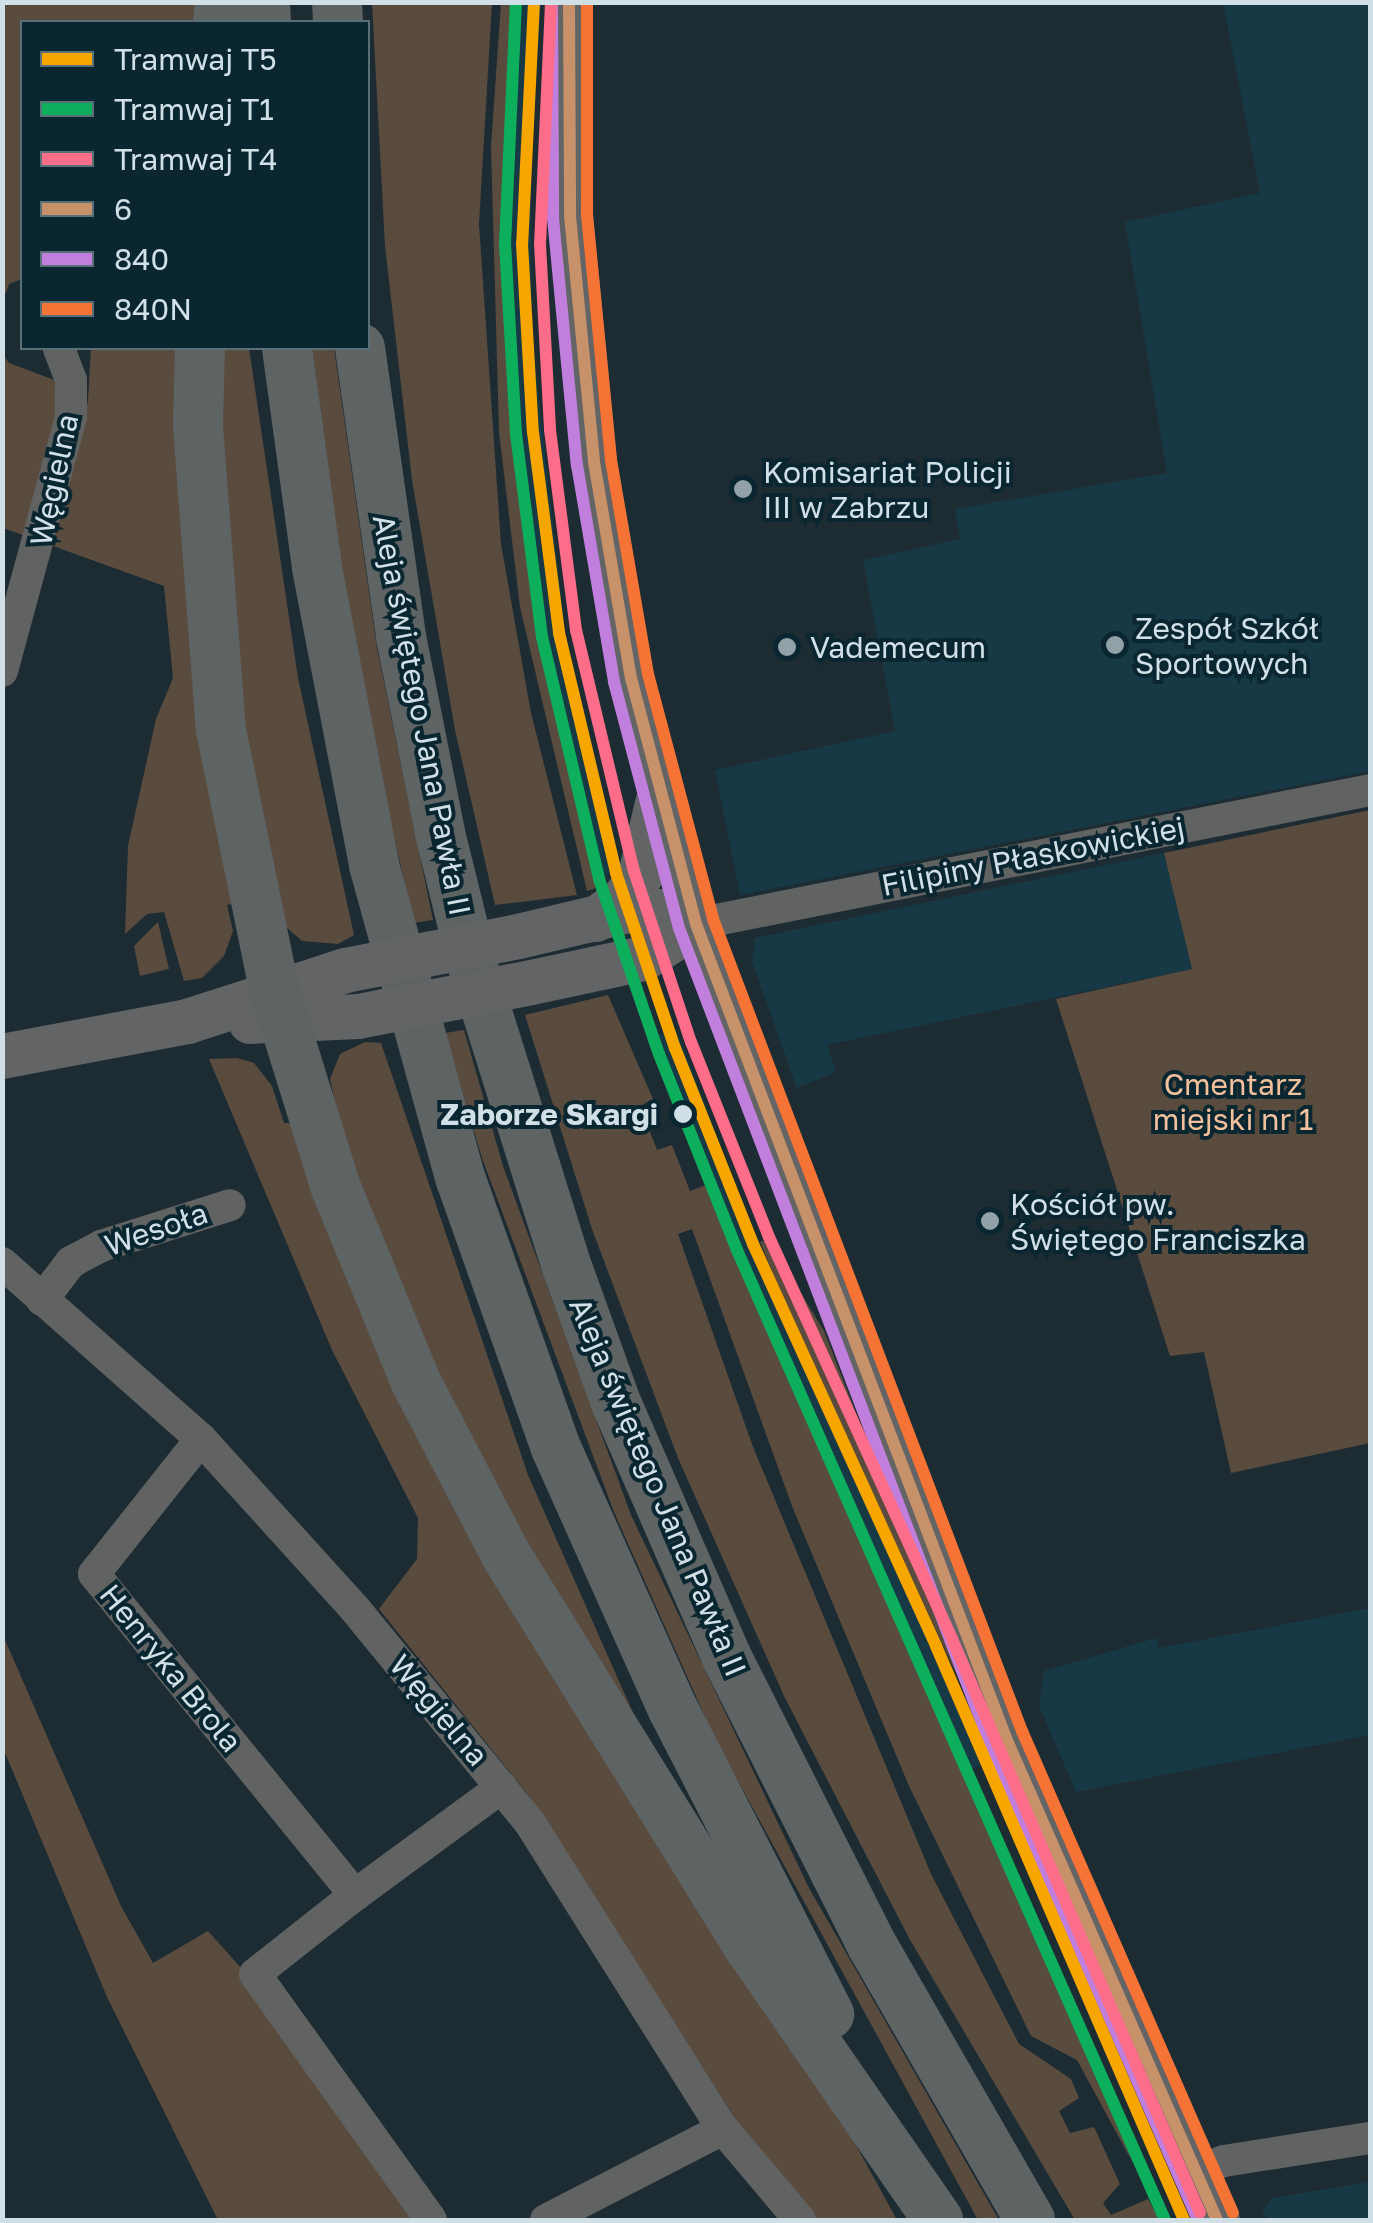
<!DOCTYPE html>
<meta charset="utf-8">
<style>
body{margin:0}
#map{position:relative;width:1373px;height:2223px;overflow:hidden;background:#1d2c33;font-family:"Golos Text",sans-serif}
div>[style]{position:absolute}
.built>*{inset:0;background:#173946}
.green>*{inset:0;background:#5a4b3f}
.street>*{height:32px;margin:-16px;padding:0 16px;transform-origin:16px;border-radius:16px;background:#616262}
.secondary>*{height:45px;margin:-22.5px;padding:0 22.5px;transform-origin:22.5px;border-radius:22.5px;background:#626465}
.primary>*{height:50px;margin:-25px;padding:0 25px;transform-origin:25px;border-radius:25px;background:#5e6364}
.secondary-bridge>*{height:45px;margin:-22.5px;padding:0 22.5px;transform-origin:22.5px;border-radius:22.5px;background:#626465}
.bus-1>*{height:12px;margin:-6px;padding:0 6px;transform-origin:6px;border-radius:6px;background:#c7916a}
.bus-2>*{height:12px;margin:-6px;padding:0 6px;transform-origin:6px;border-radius:6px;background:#c07fdc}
.bus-3>*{height:12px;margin:-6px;padding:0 6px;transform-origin:6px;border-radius:6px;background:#f57335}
.tram-1>*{height:12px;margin:-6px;padding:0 6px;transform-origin:6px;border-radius:6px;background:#f7a600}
.tram-2>*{height:12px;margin:-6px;padding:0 6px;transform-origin:6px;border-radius:6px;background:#0daf5c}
.tram-3>*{height:12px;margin:-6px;padding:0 6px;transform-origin:6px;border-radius:6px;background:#fb6d88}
.dots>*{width:28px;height:28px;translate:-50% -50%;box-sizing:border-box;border:5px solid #0a2630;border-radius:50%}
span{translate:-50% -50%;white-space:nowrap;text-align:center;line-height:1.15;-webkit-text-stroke:8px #0a2630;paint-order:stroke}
.poi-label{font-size:30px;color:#d1e0e7}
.left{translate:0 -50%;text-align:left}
.street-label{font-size:30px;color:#d1e0e7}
.park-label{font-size:30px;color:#f2c19c}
.stop-label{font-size:30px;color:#d1e0e7;font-weight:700}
.right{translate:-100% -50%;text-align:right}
.frame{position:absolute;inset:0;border:5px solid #d1e0e7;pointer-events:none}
.legend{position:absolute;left:20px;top:20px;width:350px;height:330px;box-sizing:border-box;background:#0a2630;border:2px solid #5a7079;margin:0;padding:12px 18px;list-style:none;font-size:30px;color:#d1e0e7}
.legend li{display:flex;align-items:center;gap:20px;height:50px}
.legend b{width:50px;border:2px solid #5a7079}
</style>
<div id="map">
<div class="built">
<i style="clip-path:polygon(512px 3px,541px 3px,531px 149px,532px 338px,565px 631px,622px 870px,595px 879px,557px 736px,515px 486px,501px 245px)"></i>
<i style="clip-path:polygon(1223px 3px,1370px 3px,1370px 771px,740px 895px,715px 770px,895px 731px,863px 560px,960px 539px,955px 509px,1167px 473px,1125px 222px,1260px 193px)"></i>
<i style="clip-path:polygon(1164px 853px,1192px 969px,827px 1045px,836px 1072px,797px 1088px,752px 962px,755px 938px)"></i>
<i style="clip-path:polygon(676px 1029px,757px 1242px,993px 1760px,967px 1771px,706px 1185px,649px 1038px)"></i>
<i style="clip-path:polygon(1370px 1608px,1370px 1735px,1076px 1792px,1039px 1706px,1044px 1671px,1156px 1638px,1159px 1648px)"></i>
<i style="clip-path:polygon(1370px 2182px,1370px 2220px,1268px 2220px,1262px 2210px,1273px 2198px)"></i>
</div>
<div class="green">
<i style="clip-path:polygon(3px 3px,206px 3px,205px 22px,22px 22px,22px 279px,9px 284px,3px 301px)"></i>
<i style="clip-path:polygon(372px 3px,492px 3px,479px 224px,501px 544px,531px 713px,577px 895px,495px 905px,455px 730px,412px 480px,385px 246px)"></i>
<i style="clip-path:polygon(512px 3px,501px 245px,511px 434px,537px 636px,595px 879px,596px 888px,587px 891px,520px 607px,499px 432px,491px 147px,501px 3px)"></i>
<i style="clip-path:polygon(91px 348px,186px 348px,239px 902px,227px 905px,233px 931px,224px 956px,202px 978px,184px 981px,164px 912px,147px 914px,125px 934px,128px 846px,156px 719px,173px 678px,164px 586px,53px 546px,88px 401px)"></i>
<i style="clip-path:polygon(215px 348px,249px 348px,298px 678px,354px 935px,338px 944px,302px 941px,285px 926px,251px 816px)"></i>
<i style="clip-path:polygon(312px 348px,334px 348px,377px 648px,433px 920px,414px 923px,383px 790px,345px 594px)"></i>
<i style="clip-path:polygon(2px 353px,9px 363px,57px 381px,62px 392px,31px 538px,3px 528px)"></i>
<i style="clip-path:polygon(1370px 810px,1370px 1443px,1231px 1473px,1204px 1352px,1170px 1356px,1056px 999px,1192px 969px,1164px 853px)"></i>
<i style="clip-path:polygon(158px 922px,169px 969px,140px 976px,134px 946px)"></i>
<i style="clip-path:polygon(608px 995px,653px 1099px,640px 1106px,657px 1150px,672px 1145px,690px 1191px,706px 1185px,917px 1655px,1134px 2165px,1077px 2060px,1031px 2036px,909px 1786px,792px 1506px,692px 1229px,678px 1234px,753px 1447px,931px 1874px,1019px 2044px,1071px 2079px,1079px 2098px,1059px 2111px,1070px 2133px,1094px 2127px,1120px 2184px,1103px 2203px,1111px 2215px,1148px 2199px,1159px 2220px,1075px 2220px,909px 1938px,784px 1696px,678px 1458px,592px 1229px,525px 1015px)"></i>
<i style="clip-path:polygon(464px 1030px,503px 1166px,631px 1515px,809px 1888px,999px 2220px,978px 2220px,714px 1737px,614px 1512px,482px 1158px,445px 1033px)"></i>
<i style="clip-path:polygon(365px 1042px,381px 1043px,528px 1475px,637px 1722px,454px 1425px,354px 1191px,330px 1079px,340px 1054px)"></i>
<i style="clip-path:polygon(237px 1058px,254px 1063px,272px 1086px,284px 1123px,296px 1123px,897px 2220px,817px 2220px,742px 2129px,529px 1796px,379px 1609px,417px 1559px,418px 1518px,332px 1350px,209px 1059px)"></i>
<i style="clip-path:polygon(768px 1239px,824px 1331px,971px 1706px,789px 1312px,760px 1242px)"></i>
<i style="clip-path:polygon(2px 1633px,121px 1906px,153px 1963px,208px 1931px,249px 1977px,420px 2220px,218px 2220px,107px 1997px,3px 1748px)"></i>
</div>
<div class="street">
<i style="left:2px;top:671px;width:263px;rotate:-74.8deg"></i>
<i style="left:71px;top:417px;width:37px;rotate:-90deg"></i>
<i style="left:71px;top:380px;width:34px;rotate:-111deg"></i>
<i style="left:696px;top:924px;width:687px;rotate:-11.24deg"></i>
<i style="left:2px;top:1263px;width:266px;rotate:41.5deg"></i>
<i style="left:201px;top:1439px;width:229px;rotate:47.8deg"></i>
<i style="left:355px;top:1609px;width:276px;rotate:50.7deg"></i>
<i style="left:530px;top:1823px;width:362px;rotate:57.8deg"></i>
<i style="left:723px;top:2129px;width:119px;rotate:49.8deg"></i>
<i style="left:42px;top:1300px;width:48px;rotate:-52.7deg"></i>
<i style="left:71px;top:1262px;width:34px;rotate:-28deg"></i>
<i style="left:101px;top:1246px;width:135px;rotate:-17.6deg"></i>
<i style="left:201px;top:1439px;width:172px;rotate:128.4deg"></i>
<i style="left:94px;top:1574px;width:414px;rotate:50.9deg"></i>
<i style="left:355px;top:1895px;width:182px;rotate:-36.3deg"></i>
<i style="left:355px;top:1895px;width:127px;rotate:141.7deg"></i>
<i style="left:255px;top:1974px;width:302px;rotate:54.4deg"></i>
<i style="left:1194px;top:2173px;width:32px;rotate:-22deg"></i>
<i style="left:1224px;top:2161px;width:148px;rotate:-9deg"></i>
<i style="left:546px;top:2220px;width:199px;rotate:-27.2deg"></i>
</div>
<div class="secondary">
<i style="left:569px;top:2px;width:214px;rotate:89.7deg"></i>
<i style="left:570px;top:216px;width:247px;rotate:84.4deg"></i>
<i style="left:594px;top:462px;width:219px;rotate:80.3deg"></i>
<i style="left:631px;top:678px;width:254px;rotate:75.2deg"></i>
<i style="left:696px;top:924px;width:871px;rotate:69.15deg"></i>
<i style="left:1006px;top:1738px;width:526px;rotate:66.36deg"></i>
<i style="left:595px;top:919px;width:36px;rotate:-36deg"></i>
<i style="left:624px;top:898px;width:28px;rotate:-55deg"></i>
<i style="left:640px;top:875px;width:74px;rotate:-76.7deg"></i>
<i style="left:518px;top:936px;width:113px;rotate:-13.3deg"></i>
<i style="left:628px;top:910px;width:32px;rotate:2deg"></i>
<i style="left:660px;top:911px;width:38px;rotate:20deg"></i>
<i style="left:531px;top:982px;width:115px;rotate:-12.1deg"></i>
<i style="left:643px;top:958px;width:63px;rotate:-32.7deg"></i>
<i style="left:250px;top:1021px;width:108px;rotate:-2.7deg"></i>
<i style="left:2px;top:1056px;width:188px;rotate:-10.7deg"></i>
<i style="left:187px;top:1021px;width:166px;rotate:-17.9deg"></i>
</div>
<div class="primary">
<i style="left:265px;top:2px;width:20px;rotate:87deg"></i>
<i style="left:337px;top:2px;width:20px;rotate:87deg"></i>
<i style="left:218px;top:22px;width:20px;rotate:-84deg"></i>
<i style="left:200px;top:348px;width:78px;rotate:91.5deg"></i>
<i style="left:198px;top:426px;width:305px;rotate:85.7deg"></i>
<i style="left:221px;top:730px;width:264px;rotate:78.4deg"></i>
<i style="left:274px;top:989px;width:208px;rotate:72.7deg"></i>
<i style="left:336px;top:1188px;width:210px;rotate:67.6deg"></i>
<i style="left:416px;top:1382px;width:195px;rotate:62.5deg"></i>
<i style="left:506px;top:1555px;width:466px;rotate:58.2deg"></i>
<i style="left:752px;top:1951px;width:327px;rotate:55.3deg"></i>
<i style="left:287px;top:348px;width:222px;rotate:82.2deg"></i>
<i style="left:317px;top:568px;width:302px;rotate:79.1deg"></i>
<i style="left:374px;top:865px;width:327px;rotate:74.6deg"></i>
<i style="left:461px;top:1180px;width:284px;rotate:70.5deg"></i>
<i style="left:556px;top:1448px;width:286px;rotate:65.9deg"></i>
<i style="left:673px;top:1709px;width:343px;rotate:62.9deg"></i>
<i style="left:360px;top:348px;width:292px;rotate:81.9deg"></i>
<i style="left:401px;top:637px;width:200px;rotate:78.7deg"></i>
<i style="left:440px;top:833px;width:145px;rotate:76.1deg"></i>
<i style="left:475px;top:974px;width:310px;rotate:72.6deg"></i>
<i style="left:568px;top:1270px;width:144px;rotate:70.1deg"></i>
<i style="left:617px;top:1405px;width:274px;rotate:66.5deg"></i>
<i style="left:726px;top:1656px;width:324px;rotate:63.2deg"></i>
<i style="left:872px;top:1945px;width:317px;rotate:60.1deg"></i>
</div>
<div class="secondary-bridge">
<i style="left:345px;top:970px;width:176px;rotate:-11.1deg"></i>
<i style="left:358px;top:1016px;width:176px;rotate:-11.1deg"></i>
</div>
<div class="bus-1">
<i style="left:569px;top:2px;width:214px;rotate:89.7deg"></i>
<i style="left:570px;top:216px;width:247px;rotate:84.4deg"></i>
<i style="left:594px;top:462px;width:219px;rotate:80.3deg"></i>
<i style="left:631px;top:678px;width:254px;rotate:75.2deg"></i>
<i style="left:696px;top:924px;width:871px;rotate:69.15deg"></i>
<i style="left:1006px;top:1738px;width:526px;rotate:66.36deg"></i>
</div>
<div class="bus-2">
<i style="left:552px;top:2px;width:216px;rotate:89.7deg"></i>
<i style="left:553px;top:218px;width:248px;rotate:84.5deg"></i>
<i style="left:577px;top:465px;width:220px;rotate:80.3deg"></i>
<i style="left:614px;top:682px;width:254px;rotate:75.2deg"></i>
<i style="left:679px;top:928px;width:873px;rotate:69.14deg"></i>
<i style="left:990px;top:1744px;width:519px;rotate:66.4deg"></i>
</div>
<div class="bus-3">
<i style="left:587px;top:2px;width:213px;rotate:90deg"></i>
<i style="left:587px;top:215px;width:246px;rotate:84.4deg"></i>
<i style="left:611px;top:460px;width:217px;rotate:80.2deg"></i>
<i style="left:648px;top:674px;width:253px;rotate:75.1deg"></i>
<i style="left:713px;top:919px;width:869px;rotate:69.17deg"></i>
<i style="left:1022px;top:1731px;width:526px;rotate:66.36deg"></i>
</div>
<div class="tram-1">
<i style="left:534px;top:2px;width:242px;rotate:92.8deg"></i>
<i style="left:522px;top:244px;width:188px;rotate:86.7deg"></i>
<i style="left:533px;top:432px;width:203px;rotate:82.6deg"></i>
<i style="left:559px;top:633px;width:247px;rotate:76.6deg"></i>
<i style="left:616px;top:873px;width:185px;rotate:71.4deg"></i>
<i style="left:675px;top:1048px;width:211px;rotate:68.3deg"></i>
<i style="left:753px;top:1244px;width:442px;rotate:65.5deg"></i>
<i style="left:936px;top:1646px;width:625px;rotate:66.63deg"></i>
</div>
<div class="tram-2">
<i style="left:516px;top:2px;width:241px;rotate:92.6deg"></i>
<i style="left:505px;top:243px;width:191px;rotate:86.7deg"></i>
<i style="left:516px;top:434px;width:205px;rotate:82.7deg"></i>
<i style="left:542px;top:637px;width:249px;rotate:76.7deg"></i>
<i style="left:599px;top:879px;width:185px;rotate:71.1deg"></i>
<i style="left:659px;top:1054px;width:211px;rotate:68.3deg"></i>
<i style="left:737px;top:1250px;width:1060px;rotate:66.19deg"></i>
</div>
<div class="tram-3">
<i style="left:551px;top:3px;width:241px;rotate:92.6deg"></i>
<i style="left:540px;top:244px;width:186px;rotate:86.9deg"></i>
<i style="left:550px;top:430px;width:202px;rotate:82.6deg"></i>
<i style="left:576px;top:630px;width:245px;rotate:76.5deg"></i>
<i style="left:633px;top:868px;width:183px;rotate:71.6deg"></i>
<i style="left:691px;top:1042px;width:210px;rotate:68.2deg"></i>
<i style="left:769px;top:1237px;width:442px;rotate:65.5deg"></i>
<i style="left:952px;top:1639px;width:625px;rotate:66.63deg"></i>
</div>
<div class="dots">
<i style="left:743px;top:489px;background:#92a1a8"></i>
<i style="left:1115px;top:645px;background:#92a1a8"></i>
<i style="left:787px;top:647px;background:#92a1a8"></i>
<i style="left:683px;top:1114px;background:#d1e0e7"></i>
<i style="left:990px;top:1221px;background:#92a1a8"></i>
</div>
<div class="poi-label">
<span class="left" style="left:763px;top:489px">Komisariat Policji<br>III w Zabrzu</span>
<span class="left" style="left:1135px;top:645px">Zespół Szkół<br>Sportowych</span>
<span class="left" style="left:810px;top:647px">Vademecum</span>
<span class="left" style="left:1010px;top:1221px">Kościół pw.<br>Świętego Franciszka</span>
</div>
<div class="street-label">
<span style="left:54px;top:480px;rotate:-78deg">Węgielna</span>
<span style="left:422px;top:715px;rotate:79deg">Aleja świętego Jana Pawła II</span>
<span style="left:1033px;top:856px;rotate:-11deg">Filipiny Płaskowickiej</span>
<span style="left:156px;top:1229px;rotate:-19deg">Wesoła</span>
<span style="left:658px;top:1487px;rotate:67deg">Aleja świętego Jana Pawła II</span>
<span style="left:171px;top:1668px;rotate:51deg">Henryka Brola</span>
<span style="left:439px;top:1710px;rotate:50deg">Węgielna</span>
</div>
<div class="park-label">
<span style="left:1233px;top:1101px">Cmentarz<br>miejski nr 1</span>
</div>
<div class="stop-label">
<span class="right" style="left:658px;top:1114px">Zaborze Skargi</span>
</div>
<div class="frame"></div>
<ul class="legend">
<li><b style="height:12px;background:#f7a600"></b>Tramwaj T5</li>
<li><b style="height:12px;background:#0daf5c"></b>Tramwaj T1</li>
<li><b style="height:12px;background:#fb6d88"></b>Tramwaj T4</li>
<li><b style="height:12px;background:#c7916a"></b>6</li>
<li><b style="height:12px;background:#c07fdc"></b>840</li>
<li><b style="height:12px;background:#f57335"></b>840N</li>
</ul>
</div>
